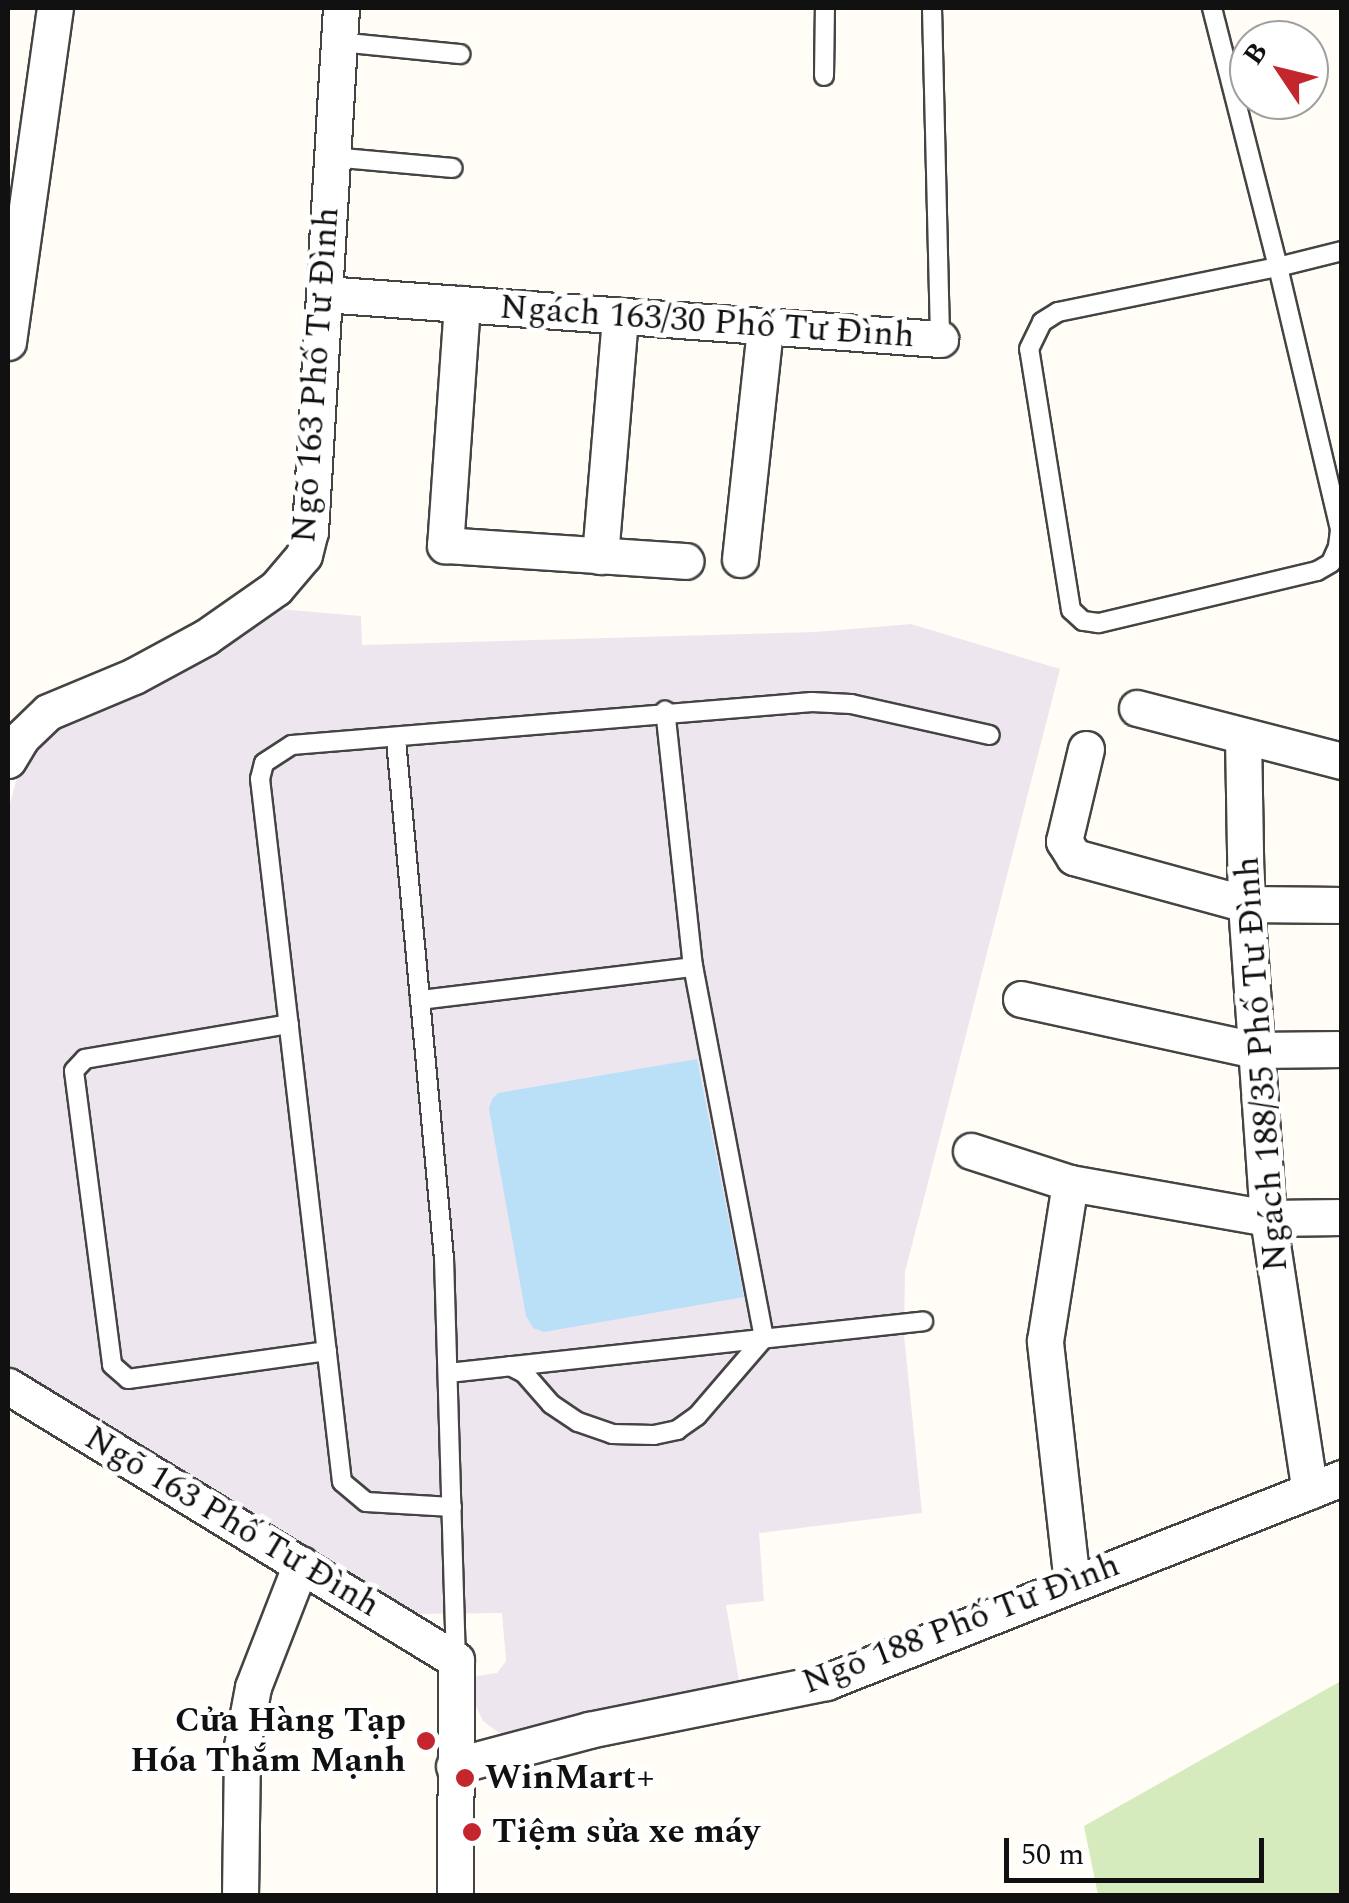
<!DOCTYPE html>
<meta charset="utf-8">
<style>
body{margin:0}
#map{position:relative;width:1349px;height:1903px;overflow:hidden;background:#fffdf5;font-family:Spectral,serif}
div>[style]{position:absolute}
.industrial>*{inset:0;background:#eee6ef}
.green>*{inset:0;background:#d5ebbd}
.water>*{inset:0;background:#b9e0f7}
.roads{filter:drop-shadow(2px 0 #444) drop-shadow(-2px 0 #444) drop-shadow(0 2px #444) drop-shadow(0 -2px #444)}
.lane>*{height:18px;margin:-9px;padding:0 9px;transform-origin:9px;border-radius:9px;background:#fff}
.street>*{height:35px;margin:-17.5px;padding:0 17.5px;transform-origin:17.5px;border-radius:17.5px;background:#fff}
.dots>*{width:28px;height:28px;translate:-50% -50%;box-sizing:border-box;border:5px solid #fff;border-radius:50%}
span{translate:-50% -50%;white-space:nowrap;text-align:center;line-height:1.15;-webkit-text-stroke:10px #fff;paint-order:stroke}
.street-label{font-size:35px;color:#111}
.poi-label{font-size:35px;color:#111;font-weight:700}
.right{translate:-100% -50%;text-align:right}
.left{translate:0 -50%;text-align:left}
.frame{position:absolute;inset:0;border:10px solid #111;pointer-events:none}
.north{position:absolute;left:1229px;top:20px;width:100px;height:100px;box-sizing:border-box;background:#fff;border:2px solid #a0a0a0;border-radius:50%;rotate:305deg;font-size:28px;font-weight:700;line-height:40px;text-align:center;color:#111}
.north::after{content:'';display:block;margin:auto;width:35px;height:45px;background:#c4262e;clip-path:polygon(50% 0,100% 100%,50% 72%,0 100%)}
.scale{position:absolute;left:1004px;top:1838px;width:260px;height:45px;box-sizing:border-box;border:5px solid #111;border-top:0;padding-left:12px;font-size:30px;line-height:35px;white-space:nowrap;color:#111;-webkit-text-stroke:8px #fff;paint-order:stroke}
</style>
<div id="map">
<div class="industrial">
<i style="clip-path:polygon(267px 608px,361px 616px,362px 645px,815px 632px,911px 624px,1060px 669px,905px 1272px,904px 1335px,922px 1513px,759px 1533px,764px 1601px,726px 1605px,741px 1692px,502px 1735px,483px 1721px,471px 1696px,469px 1677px,497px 1673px,506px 1661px,502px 1613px,410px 1614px,382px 1602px,8px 1365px,8px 811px,20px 766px,39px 730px)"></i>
</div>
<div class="green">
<i style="clip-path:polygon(1341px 1681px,1341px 1895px,1098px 1895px,1084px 1826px)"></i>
</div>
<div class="water">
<i style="clip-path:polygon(697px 1059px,744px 1297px,544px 1332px,533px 1328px,526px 1316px,489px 1109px,492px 1099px,498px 1093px)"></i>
</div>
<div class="roads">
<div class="lane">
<i style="left:932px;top:8px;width:331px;rotate:88.6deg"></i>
<i style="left:1212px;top:8px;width:267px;rotate:75.7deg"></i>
<i style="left:1278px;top:267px;width:270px;rotate:76.7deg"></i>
<i style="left:1340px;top:530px;width:17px;rotate:97deg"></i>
<i style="left:1338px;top:547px;width:17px;rotate:114deg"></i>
<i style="left:1331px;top:563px;width:16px;rotate:150deg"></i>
<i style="left:1317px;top:571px;width:225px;rotate:166.6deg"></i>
<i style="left:1098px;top:623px;width:15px;rotate:-172deg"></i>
<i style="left:1083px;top:621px;width:16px;rotate:-137deg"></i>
<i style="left:1071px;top:610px;width:264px;rotate:-99.1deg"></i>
<i style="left:1029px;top:349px;width:30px;rotate:-64deg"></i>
<i style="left:1042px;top:322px;width:19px;rotate:-32deg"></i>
<i style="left:1058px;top:312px;width:225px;rotate:-11.6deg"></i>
<i style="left:1278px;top:267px;width:66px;rotate:-14deg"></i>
<i style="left:339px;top:42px;width:122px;rotate:5.7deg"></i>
<i style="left:824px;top:76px;width:68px;rotate:-89.2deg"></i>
<i style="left:332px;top:157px;width:121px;rotate:5.2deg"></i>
<i style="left:396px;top:740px;width:520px;rotate:84.71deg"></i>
<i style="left:444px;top:1258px;width:401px;rotate:88.3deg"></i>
<i style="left:420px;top:1000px;width:275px;rotate:-6.9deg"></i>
<i style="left:289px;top:1024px;width:207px;rotate:170.3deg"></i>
<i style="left:85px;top:1059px;width:16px;rotate:133deg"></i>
<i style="left:74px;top:1071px;width:296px;rotate:82.6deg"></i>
<i style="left:112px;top:1365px;width:21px;rotate:41deg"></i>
<i style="left:128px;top:1379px;width:201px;rotate:-8deg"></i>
<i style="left:510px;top:1366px;width:16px;rotate:27deg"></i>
<i style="left:524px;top:1373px;width:41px;rotate:48.9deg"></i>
<i style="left:551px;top:1404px;width:32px;rotate:34deg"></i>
<i style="left:578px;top:1422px;width:36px;rotate:19deg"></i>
<i style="left:612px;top:1434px;width:42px;rotate:1.4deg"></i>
<i style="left:654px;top:1435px;width:24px;rotate:-12deg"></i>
<i style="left:677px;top:1430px;width:24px;rotate:-35deg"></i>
<i style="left:697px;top:1416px;width:103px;rotate:-49.3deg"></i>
<i style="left:764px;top:1338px;width:378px;rotate:-100.8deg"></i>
<i style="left:693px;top:967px;width:258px;rotate:-96.2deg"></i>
<i style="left:448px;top:1373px;width:478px;rotate:-6.2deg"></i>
<i style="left:452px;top:1507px;width:86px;rotate:-176.7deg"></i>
<i style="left:366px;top:1502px;width:31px;rotate:-140deg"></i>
<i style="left:342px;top:1482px;width:708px;rotate:-96.65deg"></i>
<i style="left:260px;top:779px;width:16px;rotate:-76deg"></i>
<i style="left:264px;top:763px;width:33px;rotate:-33deg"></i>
<i style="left:292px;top:745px;width:522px;rotate:-4.73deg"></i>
<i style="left:812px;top:702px;width:39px;rotate:3deg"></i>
<i style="left:851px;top:704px;width:142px;rotate:12.6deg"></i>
</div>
<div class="street">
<i style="left:324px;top:294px;width:618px;rotate:4.18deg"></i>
<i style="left:462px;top:304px;width:242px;rotate:94deg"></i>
<i style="left:445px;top:545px;width:241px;rotate:3.8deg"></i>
<i style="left:8px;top:342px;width:337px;rotate:-82deg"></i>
<i style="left:600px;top:556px;width:241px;rotate:-85.2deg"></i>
<i style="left:740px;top:559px;width:233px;rotate:-83.8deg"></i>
<i style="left:1137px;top:708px;width:212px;rotate:14.5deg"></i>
<i style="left:1243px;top:736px;width:168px;rotate:89deg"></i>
<i style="left:1246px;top:904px;width:315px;rotate:86deg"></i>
<i style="left:1268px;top:1218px;width:276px;rotate:81.3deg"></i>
<i style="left:1086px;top:749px;width:95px;rotate:103.4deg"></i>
<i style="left:1064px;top:841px;width:19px;rotate:58deg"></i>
<i style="left:1074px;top:857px;width:178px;rotate:15.3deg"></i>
<i style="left:1246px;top:904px;width:96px;rotate:0.6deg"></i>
<i style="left:8px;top:760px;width:26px;rotate:-59deg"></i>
<i style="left:21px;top:738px;width:37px;rotate:-44deg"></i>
<i style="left:48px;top:712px;width:93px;rotate:-22.7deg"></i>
<i style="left:134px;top:676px;width:82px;rotate:-28.4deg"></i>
<i style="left:206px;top:637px;width:85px;rotate:-35deg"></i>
<i style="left:276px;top:588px;width:43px;rotate:-49.7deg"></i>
<i style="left:304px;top:555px;width:25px;rotate:-76deg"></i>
<i style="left:310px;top:531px;width:524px;rotate:-86.61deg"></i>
<i style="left:1021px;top:999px;width:239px;rotate:12.3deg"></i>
<i style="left:1255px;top:1050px;width:87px;rotate:-0.7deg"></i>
<i style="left:971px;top:1151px;width:104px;rotate:17.9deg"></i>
<i style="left:8px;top:1386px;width:525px;rotate:31.45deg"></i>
<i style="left:456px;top:1660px;width:236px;rotate:90.2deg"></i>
<i style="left:1072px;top:1583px;width:244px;rotate:-96.4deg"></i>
<i style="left:1045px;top:1341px;width:160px;rotate:-81deg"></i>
<i style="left:1070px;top:1183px;width:201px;rotate:10deg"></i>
<i style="left:1268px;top:1218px;width:74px;rotate:-0.8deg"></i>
<i style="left:454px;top:1766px;width:140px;rotate:-14.9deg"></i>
<i style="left:589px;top:1730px;width:242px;rotate:-11.4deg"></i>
<i style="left:826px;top:1682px;width:555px;rotate:-21.57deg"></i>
<i style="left:240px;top:1896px;width:150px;rotate:-89.2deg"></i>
<i style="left:242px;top:1746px;width:60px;rotate:-79.4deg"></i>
<i style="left:253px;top:1687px;width:132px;rotate:-68.7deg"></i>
</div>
</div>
<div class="dots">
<i style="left:426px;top:1741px;background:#c4262e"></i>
<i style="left:465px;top:1778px;background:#c4262e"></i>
<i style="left:472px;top:1832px;background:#c4262e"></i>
</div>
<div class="street-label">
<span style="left:707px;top:322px;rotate:4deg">Ngách 163/30 Phố Tư Đình</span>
<span style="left:316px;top:375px;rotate:-86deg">Ngõ 163 Phố Tư Đình</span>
<span style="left:1262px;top:1064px;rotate:-94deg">Ngách 188/35 Phố Tư Đình</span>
<span style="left:232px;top:1522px;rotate:31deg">Ngõ 163 Phố Tư Đình</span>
<span style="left:961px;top:1624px;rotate:-21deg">Ngõ 188 Phố Tư Đình</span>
</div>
<div class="poi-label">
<span class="right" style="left:406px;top:1741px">Cửa Hàng Tạp<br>Hóa Thắm Mạnh</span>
<span class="left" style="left:485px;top:1778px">WinMart+</span>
<span class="left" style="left:492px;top:1832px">Tiệm sửa xe máy</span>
</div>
<div class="frame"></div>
<div class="north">B</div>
<div class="scale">50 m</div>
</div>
